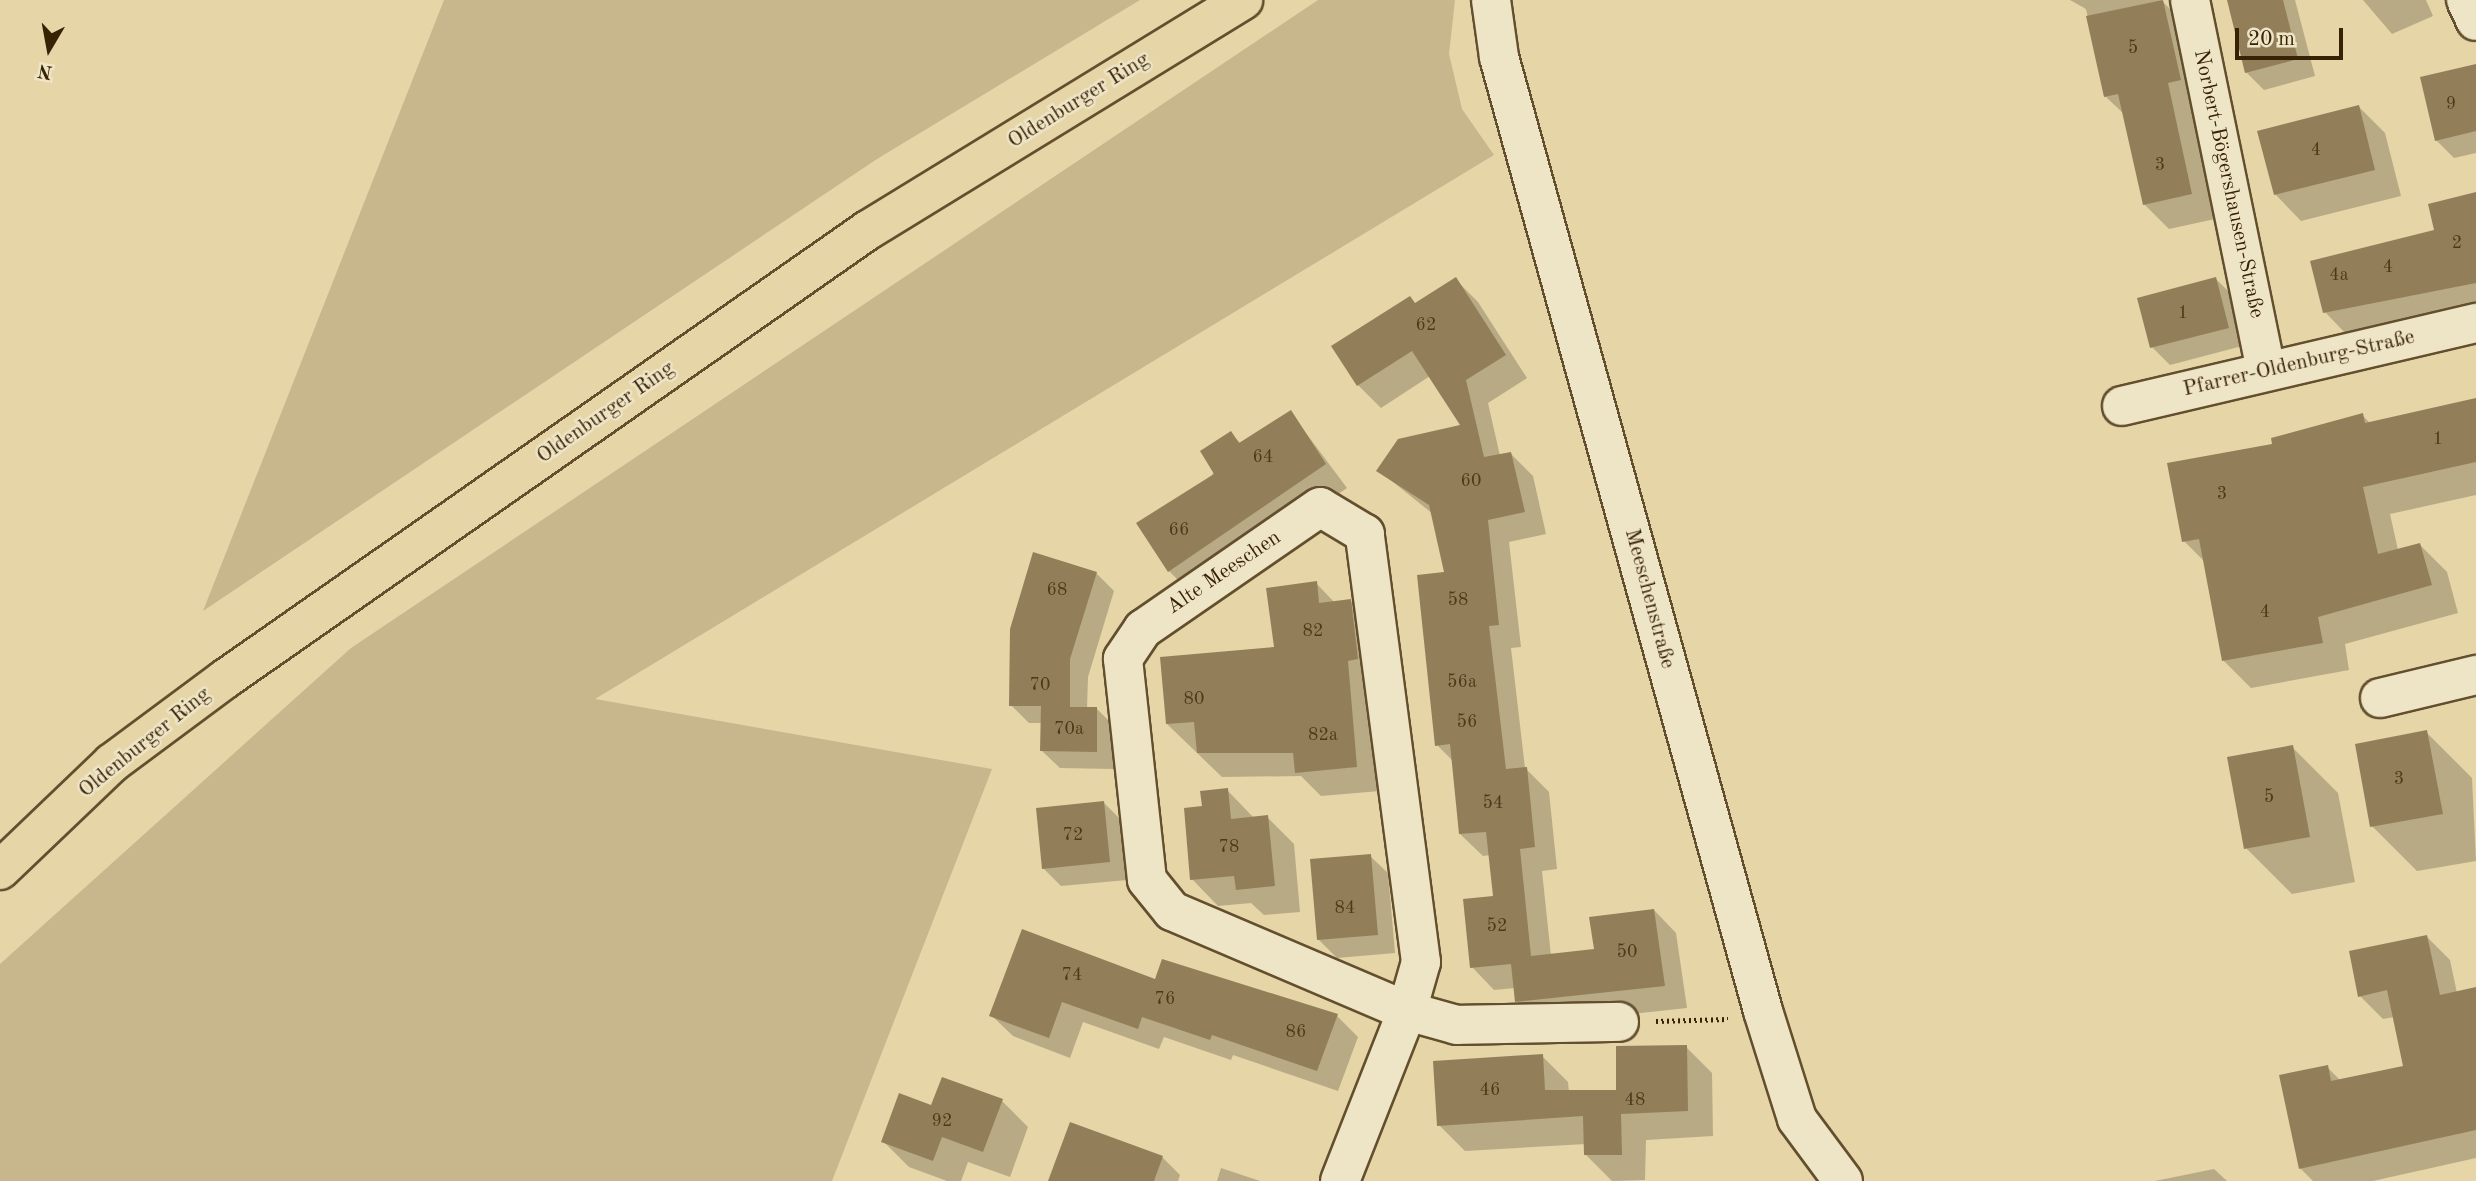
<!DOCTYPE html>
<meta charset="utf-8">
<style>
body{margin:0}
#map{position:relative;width:2476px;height:1181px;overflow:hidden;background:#e5d5a7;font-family:"Old Standard TT",serif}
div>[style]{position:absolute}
.green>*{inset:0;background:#c8b78c}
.shadow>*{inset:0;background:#0003}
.building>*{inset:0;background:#927f5a}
.path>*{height:4.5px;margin-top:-2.25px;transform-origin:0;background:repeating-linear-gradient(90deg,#382206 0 2px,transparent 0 5.5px)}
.roads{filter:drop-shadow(2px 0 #634f2e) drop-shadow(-2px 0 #634f2e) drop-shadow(0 2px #634f2e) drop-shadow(0 -2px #634f2e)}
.minor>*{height:38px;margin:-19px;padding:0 19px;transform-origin:19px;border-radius:19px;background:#eee4c6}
.major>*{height:38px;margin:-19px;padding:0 19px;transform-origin:19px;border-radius:19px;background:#e5d5a7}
span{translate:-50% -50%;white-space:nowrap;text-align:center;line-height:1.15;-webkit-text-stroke:5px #eee4c6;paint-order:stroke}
.number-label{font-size:18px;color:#4e391b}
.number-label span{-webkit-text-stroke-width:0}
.street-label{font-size:21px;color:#382206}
.north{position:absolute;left:14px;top:14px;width:70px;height:70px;-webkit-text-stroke:5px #eee4c6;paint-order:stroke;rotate:190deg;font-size:19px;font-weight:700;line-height:28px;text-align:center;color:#382206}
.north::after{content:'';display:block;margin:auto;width:24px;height:32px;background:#382206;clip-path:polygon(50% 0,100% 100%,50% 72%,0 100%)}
.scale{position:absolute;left:2235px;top:28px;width:108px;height:32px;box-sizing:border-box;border:4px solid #382206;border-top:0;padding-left:9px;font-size:21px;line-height:24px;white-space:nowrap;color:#382206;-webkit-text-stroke:5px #eee4c6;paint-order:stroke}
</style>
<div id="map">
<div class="green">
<i style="clip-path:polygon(444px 0,1140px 0,877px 159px,203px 611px)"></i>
<i style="clip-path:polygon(1318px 0,1455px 0,1449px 54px,1462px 109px,1494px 155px,595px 699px,992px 769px,832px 1181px,0 1181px,0 964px,351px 648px)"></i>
</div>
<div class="shadow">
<i style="clip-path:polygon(2070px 0,2161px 0,2187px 26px,2205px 104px,2191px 107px,2215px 219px,2169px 229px,2144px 204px,2125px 115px,2105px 96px,2086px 9px)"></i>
<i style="clip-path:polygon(2228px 0,2295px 0,2315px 76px,2264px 90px,2246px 72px)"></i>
<i style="clip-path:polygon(2363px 0,2426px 0,2433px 16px,2392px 34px)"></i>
<i style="clip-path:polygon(2476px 65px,2476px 153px,2454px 158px,2436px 140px)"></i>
<i style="clip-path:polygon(2359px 107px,2385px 133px,2401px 196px,2301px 221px,2275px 194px)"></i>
<i style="clip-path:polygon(2476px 194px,2476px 308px,2348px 336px,2325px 312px,2437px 231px)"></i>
<i style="clip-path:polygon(1455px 279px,1478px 302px,1527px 378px,1488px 403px,1500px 456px,1510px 453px,1533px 476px,1546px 534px,1509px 542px,1521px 647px,1511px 648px,1525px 768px,1549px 792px,1557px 869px,1542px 871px,1551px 956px,1596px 951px,1654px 910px,1676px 933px,1687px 1008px,1539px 1024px,1517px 1001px,1515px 988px,1494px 990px,1472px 967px,1495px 897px,1491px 855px,1483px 856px,1460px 834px,1453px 761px,1437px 745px,1446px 573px,1433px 514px,1378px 470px,1462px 426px,1430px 376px,1381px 408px,1358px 385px,1416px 304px)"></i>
<i style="clip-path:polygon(2216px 279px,2234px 297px,2246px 345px,2170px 365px,2152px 347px)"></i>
<i style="clip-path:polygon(2476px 400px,2476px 495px,2390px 514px,2398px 550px,2420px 545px,2447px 572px,2458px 613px,2345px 644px,2349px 670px,2251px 688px,2224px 661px,2206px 563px,2184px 541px,2274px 445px,2362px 415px,2371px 424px)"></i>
<i style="clip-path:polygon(1291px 413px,1347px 488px,1192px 594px,1169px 571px,1231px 433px,1241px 444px)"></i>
<i style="clip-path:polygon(1096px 573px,1114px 591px,1088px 677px,1087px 709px,1097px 709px,1114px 726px,1114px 769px,1060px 768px,1042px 751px,1043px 723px,1029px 723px,1011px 705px)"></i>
<i style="clip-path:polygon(1316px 583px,1335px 603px,1350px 601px,1374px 625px,1380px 791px,1321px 796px,1301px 776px,1222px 777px,1167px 724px,1276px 649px)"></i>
<i style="clip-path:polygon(2426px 732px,2472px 778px,2476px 861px,2417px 871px,2372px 826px)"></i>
<i style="clip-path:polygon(2292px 747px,2338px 793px,2355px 882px,2292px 894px,2246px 848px)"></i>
<i style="clip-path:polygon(1227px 790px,1254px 818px,1267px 817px,1294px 844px,1300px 912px,1264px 915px,1251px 903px,1218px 906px,1192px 879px,1204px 808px)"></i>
<i style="clip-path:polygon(1103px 802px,1121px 820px,1127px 880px,1061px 886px,1043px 868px)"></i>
<i style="clip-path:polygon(1370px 856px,1388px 873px,1395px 953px,1337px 958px,1319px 940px)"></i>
<i style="clip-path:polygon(2427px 937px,2450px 960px,2457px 993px,2476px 989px,2476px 1158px,2373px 1181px,2313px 1181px,2301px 1169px,2327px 1067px,2341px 1081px,2405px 1068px,2394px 1017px,2383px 1019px,2360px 996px)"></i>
<i style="clip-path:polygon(1157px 981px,1337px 1016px,1358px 1037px,1338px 1091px,1233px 1055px,1231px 1060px,1164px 1037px,1159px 1049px,1083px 1022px,1070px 1058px,1013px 1036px,991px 1015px)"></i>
<i style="clip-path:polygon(1686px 1047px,1712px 1073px,1713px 1136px,1646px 1140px,1645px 1180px,1612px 1181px,1586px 1155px,1586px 1144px,1465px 1151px,1439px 1125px,1542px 1056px,1568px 1082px,1569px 1092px,1618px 1092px)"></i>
<i style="clip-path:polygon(1002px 1101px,1028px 1127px,1010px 1177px,968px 1162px,961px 1181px,947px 1181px,909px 1167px,883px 1141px,932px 1107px)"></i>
<i style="clip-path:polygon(1162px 1157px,1180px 1175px,1178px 1181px,1050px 1181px)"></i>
<i style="clip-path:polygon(1221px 1168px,1260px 1181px,1217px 1181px)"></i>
<i style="clip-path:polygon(2214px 1169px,2227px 1181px,2155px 1181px)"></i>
</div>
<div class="building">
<i style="clip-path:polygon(2163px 0,2181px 80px,2168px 83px,2192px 194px,2143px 205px,2118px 94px,2104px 97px,2086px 16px)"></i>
<i style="clip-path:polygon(2227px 0,2283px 0,2298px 59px,2245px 73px)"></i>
<i style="clip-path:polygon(2476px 64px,2476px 131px,2435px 141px,2420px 77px)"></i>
<i style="clip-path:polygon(2359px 105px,2375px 170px,2274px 195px,2257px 131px)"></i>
<i style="clip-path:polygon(2476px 192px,2476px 283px,2323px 313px,2310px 261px,2434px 230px,2428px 204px)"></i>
<i style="clip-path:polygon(1456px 277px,1506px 355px,1466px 380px,1484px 457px,1511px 452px,1525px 512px,1488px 520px,1499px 625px,1489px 626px,1506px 769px,1527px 767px,1535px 847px,1520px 849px,1531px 956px,1594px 949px,1589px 917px,1654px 909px,1665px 986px,1515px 1002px,1511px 964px,1470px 968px,1463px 899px,1493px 896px,1486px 832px,1459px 834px,1450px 744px,1435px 746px,1417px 575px,1444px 572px,1429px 505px,1376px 471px,1398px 439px,1460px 425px,1412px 351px,1357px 386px,1331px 346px,1410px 296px,1415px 303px)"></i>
<i style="clip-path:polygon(2216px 277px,2229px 328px,2150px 348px,2137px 298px)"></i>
<i style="clip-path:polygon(2476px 398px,2476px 462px,2363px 487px,2378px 554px,2420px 543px,2432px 585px,2318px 617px,2323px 643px,2222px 661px,2199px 539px,2182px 542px,2167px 463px,2272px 444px,2271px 438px,2363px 413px,2365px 423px)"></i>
<i style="clip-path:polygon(1291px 410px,1326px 464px,1168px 572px,1136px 523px,1214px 474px,1200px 451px,1231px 431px,1239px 443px)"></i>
<i style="clip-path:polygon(1033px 552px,1097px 572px,1070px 659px,1070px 707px,1097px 707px,1097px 752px,1040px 751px,1041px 706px,1009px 706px,1010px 629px)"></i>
<i style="clip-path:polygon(1317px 581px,1319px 603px,1351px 599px,1358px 659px,1348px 661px,1357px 767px,1295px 773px,1293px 753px,1197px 753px,1194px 722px,1166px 724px,1160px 657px,1274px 647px,1266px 588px)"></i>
<i style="clip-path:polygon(2427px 730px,2443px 814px,2370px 827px,2355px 744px)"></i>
<i style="clip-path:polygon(2293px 745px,2310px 837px,2244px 849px,2227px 757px)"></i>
<i style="clip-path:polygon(1228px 788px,1231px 819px,1268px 815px,1275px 886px,1236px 890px,1234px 876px,1190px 880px,1184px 808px,1202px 806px,1200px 791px)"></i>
<i style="clip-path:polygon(1104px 801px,1110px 862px,1042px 869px,1036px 808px)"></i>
<i style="clip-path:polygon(1371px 854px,1378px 935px,1317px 940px,1310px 859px)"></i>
<i style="clip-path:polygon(1022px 929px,1155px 979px,1162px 959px,1338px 1014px,1317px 1071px,1212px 1035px,1210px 1040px,1142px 1017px,1138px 1029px,1062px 1002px,1049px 1038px,989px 1016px)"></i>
<i style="clip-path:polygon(2427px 935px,2440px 995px,2476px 987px,2476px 1130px,2299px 1169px,2279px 1075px,2328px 1065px,2331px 1081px,2403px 1066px,2387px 990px,2358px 997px,2349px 951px)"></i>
<i style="clip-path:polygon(1687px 1045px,1688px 1111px,1621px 1114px,1622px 1155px,1584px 1155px,1583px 1116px,1437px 1126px,1433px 1061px,1543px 1054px,1545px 1090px,1616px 1090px,1616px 1046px)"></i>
<i style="clip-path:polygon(942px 1077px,1003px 1099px,983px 1152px,942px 1137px,933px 1161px,881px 1142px,899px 1093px,931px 1105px)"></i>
<i style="clip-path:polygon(1070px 1122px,1163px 1156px,1154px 1181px,1048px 1181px)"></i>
</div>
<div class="path">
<i style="left:1656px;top:1021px;width:72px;rotate:-1.6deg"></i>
</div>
<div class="roads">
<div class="minor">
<i style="left:1491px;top:0;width:58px;rotate:82deg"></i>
<i style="left:1499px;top:57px;width:990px;rotate:74.53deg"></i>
<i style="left:1763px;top:1011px;width:113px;rotate:72.5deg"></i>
<i style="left:1797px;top:1119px;width:77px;rotate:53.4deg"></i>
<i style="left:2190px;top:0;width:377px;rotate:78.4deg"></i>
<i style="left:2466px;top:0;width:23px;rotate:65deg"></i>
<i style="left:2122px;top:406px;width:364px;rotate:-13.2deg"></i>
<i style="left:2380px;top:698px;width:99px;rotate:-13.5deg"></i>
<i style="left:1340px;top:1181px;width:183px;rotate:-68.5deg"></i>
<i style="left:1407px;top:1011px;width:51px;rotate:-74.1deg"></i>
<i style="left:1421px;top:962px;width:432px;rotate:-97.5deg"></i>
<i style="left:1365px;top:534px;width:52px;rotate:-149deg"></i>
<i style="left:1320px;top:507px;width:215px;rotate:145.4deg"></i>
<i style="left:1143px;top:629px;width:36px;rotate:124deg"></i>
<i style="left:1123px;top:659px;width:222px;rotate:83.8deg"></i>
<i style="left:1147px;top:880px;width:40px;rotate:51deg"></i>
<i style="left:1172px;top:911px;width:255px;rotate:23.1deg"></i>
<i style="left:1407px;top:1011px;width:52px;rotate:15.6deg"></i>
<i style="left:1457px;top:1025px;width:162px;rotate:-1.1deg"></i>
</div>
<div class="major">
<i style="left:0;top:870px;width:155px;rotate:-43.7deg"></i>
<i style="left:112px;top:763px;width:141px;rotate:-36.6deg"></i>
<i style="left:225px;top:679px;width:784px;rotate:-34.93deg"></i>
<i style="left:868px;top:230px;width:440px;rotate:-31.5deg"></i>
</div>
</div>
<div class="number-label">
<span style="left:2133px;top:48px">5</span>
<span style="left:2451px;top:104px">9</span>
<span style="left:2316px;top:150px">4</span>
<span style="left:2160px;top:165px">3</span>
<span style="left:2457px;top:243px">2</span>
<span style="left:2388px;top:267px">4</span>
<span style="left:2339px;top:275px">4a</span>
<span style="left:2183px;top:313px">1</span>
<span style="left:1426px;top:325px">62</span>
<span style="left:2438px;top:439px">1</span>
<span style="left:1263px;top:457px">64</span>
<span style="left:1471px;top:481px">60</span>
<span style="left:2222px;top:494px">3</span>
<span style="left:1179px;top:530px">66</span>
<span style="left:1057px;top:590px">68</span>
<span style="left:1458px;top:600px">58</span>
<span style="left:2265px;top:612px">4</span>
<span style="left:1313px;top:631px">82</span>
<span style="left:1462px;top:682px">56a</span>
<span style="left:1040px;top:685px">70</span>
<span style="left:1194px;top:699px">80</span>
<span style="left:1467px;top:722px">56</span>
<span style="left:1069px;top:729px">70a</span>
<span style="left:1323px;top:735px">82a</span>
<span style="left:2399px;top:779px">3</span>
<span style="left:2269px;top:797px">5</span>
<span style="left:1493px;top:803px">54</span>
<span style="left:1073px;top:835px">72</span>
<span style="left:1229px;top:847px">78</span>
<span style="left:1345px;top:908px">84</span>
<span style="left:1497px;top:926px">52</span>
<span style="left:1627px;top:952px">50</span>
<span style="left:1072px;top:975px">74</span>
<span style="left:1165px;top:999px">76</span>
<span style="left:1296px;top:1032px">86</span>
<span style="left:1490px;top:1090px">46</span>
<span style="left:1635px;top:1100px">48</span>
<span style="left:942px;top:1121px">92</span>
</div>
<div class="street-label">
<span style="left:1079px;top:101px;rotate:-32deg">Oldenburger Ring</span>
<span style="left:2228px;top:184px;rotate:78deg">Norbert-Bögershausen-Straße</span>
<span style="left:2299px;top:364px;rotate:-13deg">Pfarrer-Oldenburg-Straße</span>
<span style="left:606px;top:413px;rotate:-35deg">Oldenburger Ring</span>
<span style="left:1224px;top:573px;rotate:-34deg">Alte Meeschen</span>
<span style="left:1649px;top:599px;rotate:75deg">Meeschenstraße</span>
<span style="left:145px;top:743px;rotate:-39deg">Oldenburger Ring</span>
</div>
<div class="north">N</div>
<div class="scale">20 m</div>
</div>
